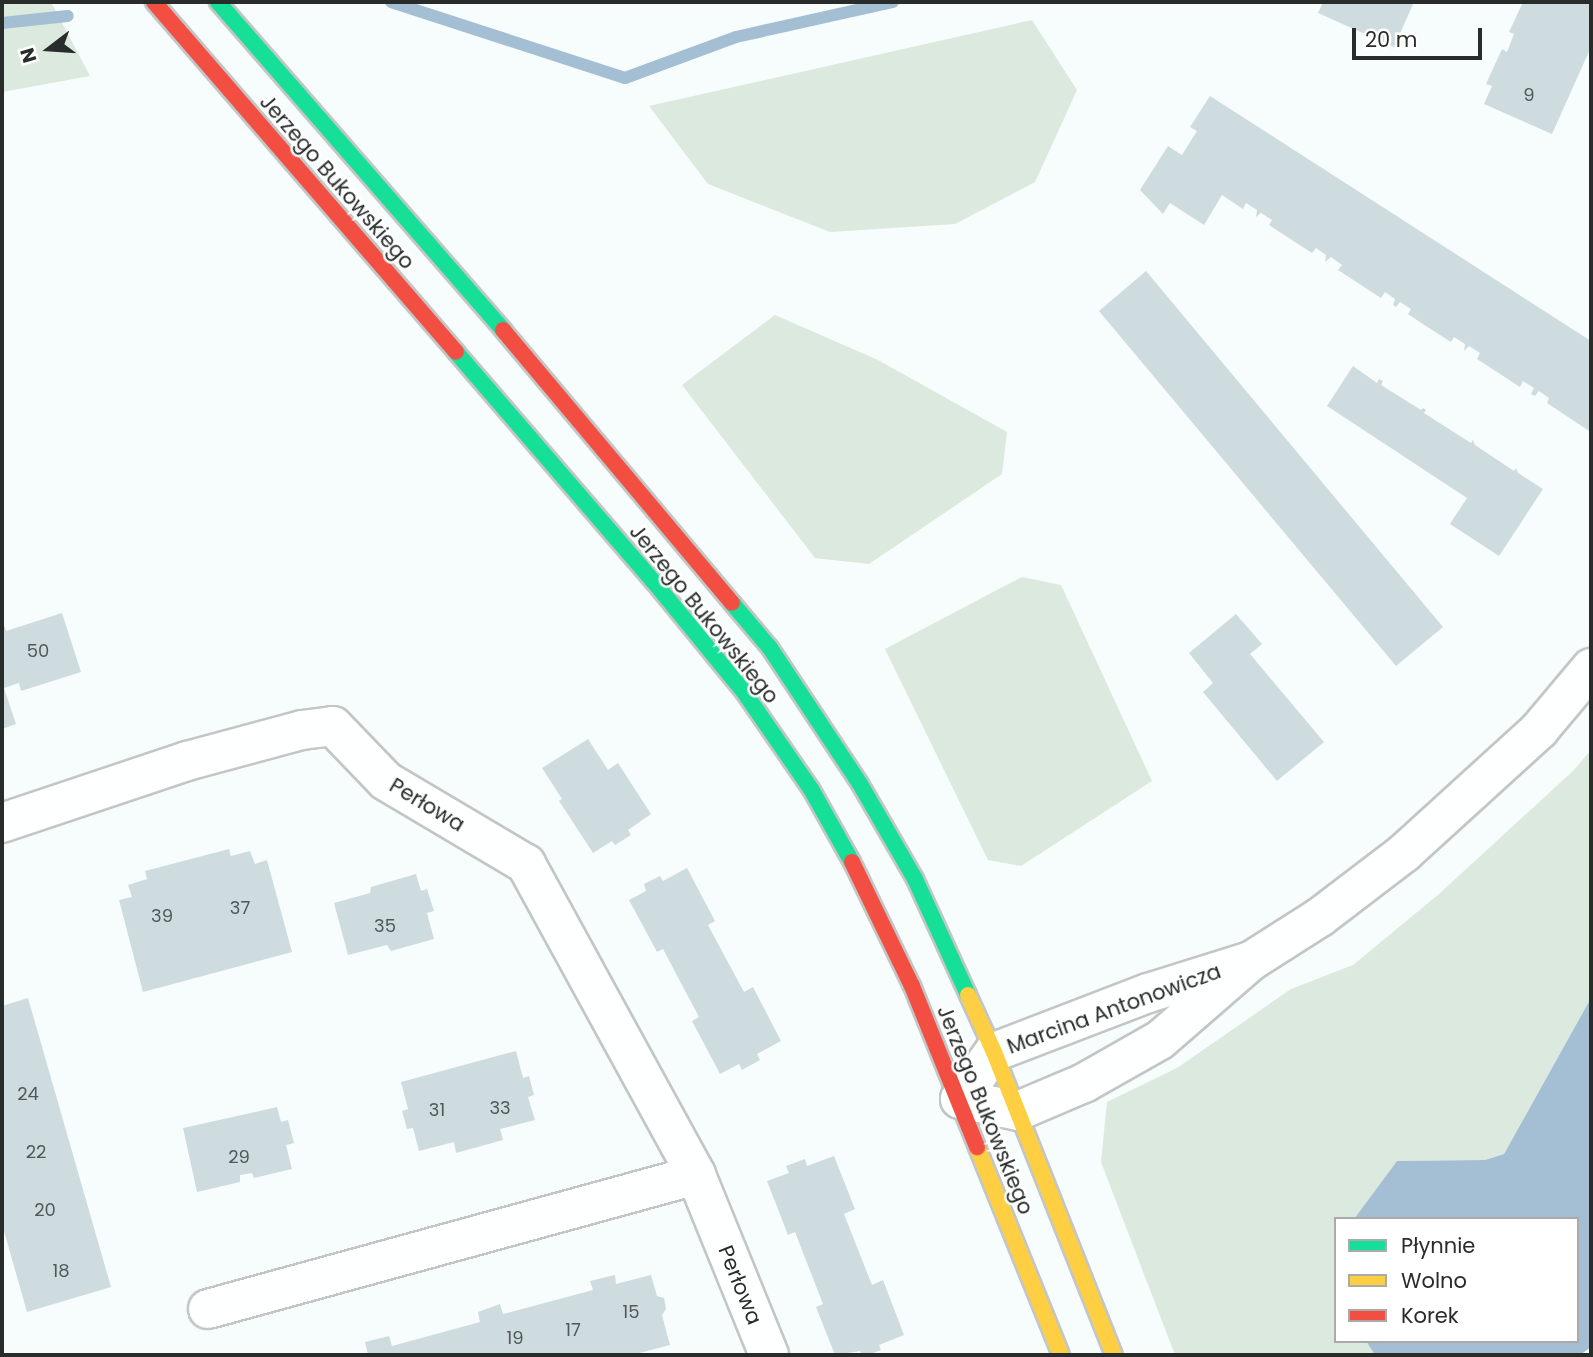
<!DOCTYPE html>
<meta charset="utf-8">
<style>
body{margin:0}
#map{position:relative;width:1593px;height:1357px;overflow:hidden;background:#f7fcfc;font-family:Poppins,sans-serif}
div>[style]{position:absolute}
.green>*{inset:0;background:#dce9de}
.water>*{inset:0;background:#a4bed3}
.stream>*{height:12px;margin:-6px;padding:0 6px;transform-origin:6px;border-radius:6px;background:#a4bed3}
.building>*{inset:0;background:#cfdcdf}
.roads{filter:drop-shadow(2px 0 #c3c6c6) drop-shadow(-2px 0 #c3c6c6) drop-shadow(0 2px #c3c6c6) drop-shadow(0 -2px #c3c6c6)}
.street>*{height:38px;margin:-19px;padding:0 19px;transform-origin:19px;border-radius:19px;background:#feffff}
.fast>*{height:16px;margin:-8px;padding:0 8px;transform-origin:8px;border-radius:8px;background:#16e098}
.slow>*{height:16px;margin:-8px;padding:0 8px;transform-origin:8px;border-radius:8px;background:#ffcf43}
.jam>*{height:16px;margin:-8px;padding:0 8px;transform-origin:8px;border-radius:8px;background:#f24e42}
span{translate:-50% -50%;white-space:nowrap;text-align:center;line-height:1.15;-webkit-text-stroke:5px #fff;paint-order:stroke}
.number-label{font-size:18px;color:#525858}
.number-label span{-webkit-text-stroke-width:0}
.street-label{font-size:21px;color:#282c2b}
.frame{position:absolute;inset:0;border:4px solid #282c2b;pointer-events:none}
.legend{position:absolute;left:1334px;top:1217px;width:245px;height:126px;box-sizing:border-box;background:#fff;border:2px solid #a9abaa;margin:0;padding:9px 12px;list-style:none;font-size:21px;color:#282c2b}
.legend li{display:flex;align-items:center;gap:14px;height:35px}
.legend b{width:35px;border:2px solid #a9abaa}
.north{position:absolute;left:14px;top:14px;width:70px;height:70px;-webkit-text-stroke:5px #fff;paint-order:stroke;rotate:253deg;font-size:19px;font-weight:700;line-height:28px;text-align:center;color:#282c2b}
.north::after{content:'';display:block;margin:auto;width:24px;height:32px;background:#282c2b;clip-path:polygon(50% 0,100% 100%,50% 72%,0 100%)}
.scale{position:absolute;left:1352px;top:28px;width:130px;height:32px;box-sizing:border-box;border:4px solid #282c2b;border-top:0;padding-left:9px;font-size:21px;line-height:24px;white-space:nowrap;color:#282c2b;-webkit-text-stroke:5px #fff;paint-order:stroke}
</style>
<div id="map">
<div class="green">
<i style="clip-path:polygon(2px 2px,51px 2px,90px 76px,2px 92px)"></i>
<i style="clip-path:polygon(1032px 20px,1077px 90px,1035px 182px,955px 224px,830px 232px,708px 184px,649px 106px)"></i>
<i style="clip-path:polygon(775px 315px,878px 360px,1007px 432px,1002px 474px,869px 564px,815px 558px,682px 385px)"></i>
<i style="clip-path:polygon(1022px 577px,1061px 585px,1152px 781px,1021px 866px,988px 860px,885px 649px)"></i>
<i style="clip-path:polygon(1591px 750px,1591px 998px,1504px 1154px,1485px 1160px,1397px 1161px,1354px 1219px,1336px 1219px,1336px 1341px,1366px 1341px,1375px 1355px,1175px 1355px,1101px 1162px,1107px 1102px,1177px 1068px,1291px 989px,1353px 965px,1439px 894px,1574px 770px)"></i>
</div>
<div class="water">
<i style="clip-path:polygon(1591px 998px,1591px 1347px,1580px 1355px,1375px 1355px,1366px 1341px,1577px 1341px,1577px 1219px,1354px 1219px,1397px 1161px,1485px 1160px,1504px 1154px)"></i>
</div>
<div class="stream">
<i style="left:391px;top:2px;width:246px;rotate:18deg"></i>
<i style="left:625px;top:78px;width:118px;rotate:-20.3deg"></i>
<i style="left:736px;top:37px;width:161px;rotate:-12.6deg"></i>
<i style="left:2px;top:23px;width:66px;rotate:-6.1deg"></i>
</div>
<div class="building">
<i style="clip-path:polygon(1323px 2px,1414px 2px,1394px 47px,1318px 13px)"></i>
<i style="clip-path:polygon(1523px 2px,1591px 2px,1591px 47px,1552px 134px,1484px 104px,1492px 86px,1486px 84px,1502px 49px,1507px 52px,1514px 34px,1509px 32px)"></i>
<i style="clip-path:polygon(1210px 96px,1591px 341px,1589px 431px,1547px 403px,1549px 398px,1539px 391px,1535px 396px,1531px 394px,1534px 388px,1523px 381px,1520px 387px,1477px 359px,1480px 353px,1469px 346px,1464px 351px,1465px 344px,1454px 337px,1451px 342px,1429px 328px,1408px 314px,1411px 309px,1400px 302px,1396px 307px,1393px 305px,1395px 299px,1385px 292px,1381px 298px,1338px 270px,1342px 265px,1331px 257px,1325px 262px,1326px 255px,1316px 248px,1312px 253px,1269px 225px,1272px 220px,1261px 213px,1256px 217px,1257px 210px,1246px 203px,1243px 209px,1222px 195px,1204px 225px,1170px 203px,1163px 214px,1140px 190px,1168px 146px,1182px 155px,1197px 131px,1190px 127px)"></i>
<i style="clip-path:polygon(1146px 271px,1443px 627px,1396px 666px,1099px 311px)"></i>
<i style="clip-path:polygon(1353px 366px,1377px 383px,1379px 379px,1383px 381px,1381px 385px,1421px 410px,1423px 408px,1426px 410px,1424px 413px,1471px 443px,1473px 440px,1475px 445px,1514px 471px,1516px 468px,1518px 473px,1543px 489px,1499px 556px,1450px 524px,1467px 498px,1327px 406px)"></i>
<i style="clip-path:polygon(62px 613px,81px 672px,21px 691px,19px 683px,4px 688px,16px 724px,2px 729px,2px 618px,6px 631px)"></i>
<i style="clip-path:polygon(1236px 614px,1262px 644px,1250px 654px,1324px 742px,1277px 781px,1203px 692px,1213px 683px,1189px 653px)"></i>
<i style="clip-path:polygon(588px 739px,608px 770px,618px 763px,651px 814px,628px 830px,631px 835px,615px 845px,612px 841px,593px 853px,559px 801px,562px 799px,542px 768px)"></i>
<i style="clip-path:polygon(229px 849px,231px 856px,250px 851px,255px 864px,267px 860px,292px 952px,143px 992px,119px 900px,132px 897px,128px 885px,147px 879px,145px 871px)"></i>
<i style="clip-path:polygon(687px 868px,715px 921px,708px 925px,744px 992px,753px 987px,781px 1041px,757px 1054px,760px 1060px,742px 1070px,739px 1064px,720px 1074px,692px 1021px,699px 1017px,663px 949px,657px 952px,629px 900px,646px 891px,644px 884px,660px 876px,663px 881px)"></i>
<i style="clip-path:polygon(416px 874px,421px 891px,427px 889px,434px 911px,427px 913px,434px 939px,391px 951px,387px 945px,348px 955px,334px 903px,370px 893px,371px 887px)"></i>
<i style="clip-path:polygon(28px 998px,111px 1287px,27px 1312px,2px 1224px,2px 1006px)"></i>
<i style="clip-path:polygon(516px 1051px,523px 1078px,529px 1076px,534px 1095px,528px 1097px,535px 1120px,500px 1129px,503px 1140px,456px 1153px,454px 1142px,419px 1151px,413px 1128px,407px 1129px,402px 1111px,408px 1109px,401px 1082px)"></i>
<i style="clip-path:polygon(277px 1107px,281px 1122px,288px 1120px,294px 1143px,286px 1145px,292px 1169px,254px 1178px,252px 1173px,240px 1175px,240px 1182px,197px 1192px,183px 1128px)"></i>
<i style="clip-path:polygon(834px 1156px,855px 1209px,844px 1214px,872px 1285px,883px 1280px,904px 1335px,879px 1345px,881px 1350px,868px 1355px,862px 1355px,860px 1351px,835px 1355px,816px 1307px,823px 1304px,795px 1232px,788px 1235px,767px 1181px,789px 1173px,786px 1166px,805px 1159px,807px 1166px)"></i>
<i style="clip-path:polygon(615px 1275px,616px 1284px,651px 1275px,657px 1296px,664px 1298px,666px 1309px,662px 1315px,670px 1345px,632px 1355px,368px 1355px,365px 1342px,389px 1336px,392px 1346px,480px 1322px,478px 1312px,500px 1304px,503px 1314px,593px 1290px,590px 1281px)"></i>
</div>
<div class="roads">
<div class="street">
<i style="left:2px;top:823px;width:195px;rotate:-18.5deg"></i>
<i style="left:187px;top:761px;width:119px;rotate:-15.1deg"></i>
<i style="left:302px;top:730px;width:31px;rotate:-7deg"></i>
<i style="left:333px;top:726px;width:76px;rotate:46.1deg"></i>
<i style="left:386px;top:781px;width:163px;rotate:30.7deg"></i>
<i style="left:526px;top:864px;width:354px;rotate:61.3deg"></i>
<i style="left:696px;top:1175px;width:194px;rotate:67.9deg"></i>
<i style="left:1251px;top:961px;width:108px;rotate:162.7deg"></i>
<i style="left:1148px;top:993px;width:165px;rotate:159deg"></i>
<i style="left:994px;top:1052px;width:58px;rotate:125.9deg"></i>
<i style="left:960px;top:1099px;width:59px;rotate:11.7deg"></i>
<i style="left:1018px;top:1111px;width:72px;rotate:-23deg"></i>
<i style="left:1084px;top:1083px;width:87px;rotate:-29.5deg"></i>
<i style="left:1160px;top:1040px;width:121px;rotate:-41deg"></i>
<i style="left:1251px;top:961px;width:82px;rotate:-32.5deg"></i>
<i style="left:1320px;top:917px;width:106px;rotate:-37.3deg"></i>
<i style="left:1404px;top:853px;width:183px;rotate:-42.3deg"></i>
<i style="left:1539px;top:730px;width:81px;rotate:-50deg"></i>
<i style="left:208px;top:1309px;width:506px;rotate:-15.35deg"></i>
</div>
<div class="fast">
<i style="left:218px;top:2px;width:435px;rotate:49deg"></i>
<i style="left:456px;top:352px;width:303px;rotate:49.3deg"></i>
<i style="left:654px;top:582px;width:142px;rotate:50.7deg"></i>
<i style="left:744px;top:692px;width:118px;rotate:55.4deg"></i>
<i style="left:811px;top:789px;width:84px;rotate:60.7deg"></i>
<i style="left:732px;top:603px;width:59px;rotate:49.8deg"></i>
<i style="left:770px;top:648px;width:163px;rotate:56.5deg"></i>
<i style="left:860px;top:784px;width:110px;rotate:59.9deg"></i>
<i style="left:915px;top:879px;width:128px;rotate:65.4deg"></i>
</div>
<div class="slow">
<i style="left:968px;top:995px;width:63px;rotate:65.5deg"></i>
<i style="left:994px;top:1052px;width:326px;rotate:68.4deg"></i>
<i style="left:977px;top:1147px;width:224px;rotate:68deg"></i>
</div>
<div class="jam">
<i style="left:154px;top:2px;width:462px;rotate:49.2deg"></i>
<i style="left:503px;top:330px;width:356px;rotate:50deg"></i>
<i style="left:852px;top:862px;width:138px;rotate:64.2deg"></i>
<i style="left:912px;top:986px;width:174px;rotate:68deg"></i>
</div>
</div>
<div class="number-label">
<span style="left:1529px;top:95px">9</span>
<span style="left:38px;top:651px">50</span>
<span style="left:240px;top:908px">37</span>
<span style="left:162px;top:916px">39</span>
<span style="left:385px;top:926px">35</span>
<span style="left:28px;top:1094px">24</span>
<span style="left:500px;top:1108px">33</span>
<span style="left:437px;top:1110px">31</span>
<span style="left:36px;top:1152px">22</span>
<span style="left:239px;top:1157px">29</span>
<span style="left:45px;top:1210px">20</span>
<span style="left:61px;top:1271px">18</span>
<span style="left:631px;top:1312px">15</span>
<span style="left:573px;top:1330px">17</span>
<span style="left:515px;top:1338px">19</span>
</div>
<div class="street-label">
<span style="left:337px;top:182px;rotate:49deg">Jerzego Bukowskiego</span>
<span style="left:704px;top:614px;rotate:51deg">Jerzego Bukowskiego</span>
<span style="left:427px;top:805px;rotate:31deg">Perłowa</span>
<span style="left:1114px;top:1009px;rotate:-20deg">Marcina Antonowicza</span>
<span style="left:985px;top:1110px;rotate:68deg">Jerzego Bukowskiego</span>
<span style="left:740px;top:1285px;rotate:68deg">Perłowa</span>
</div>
<div class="frame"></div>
<ul class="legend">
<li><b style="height:9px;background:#16e098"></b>Płynnie</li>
<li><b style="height:9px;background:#ffcf43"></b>Wolno</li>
<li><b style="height:9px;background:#f24e42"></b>Korek</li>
</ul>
<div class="north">N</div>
<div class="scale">20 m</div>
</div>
